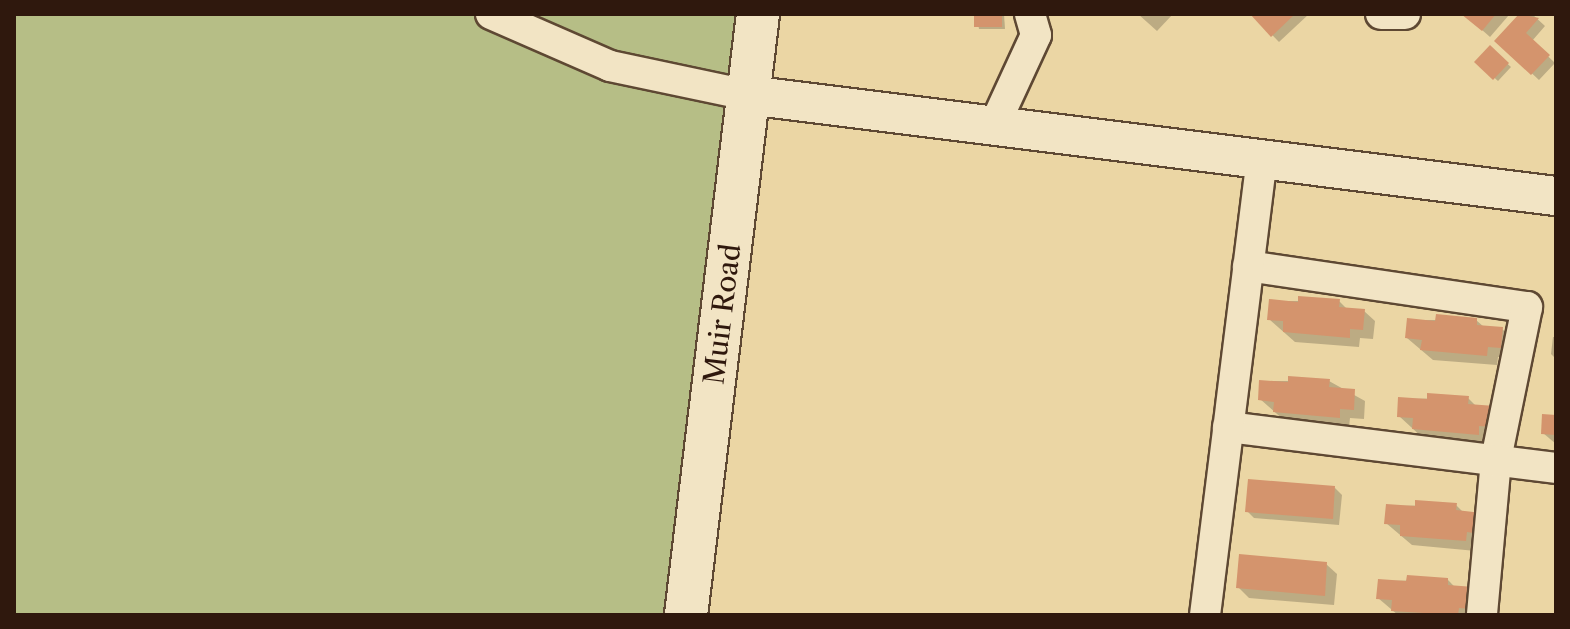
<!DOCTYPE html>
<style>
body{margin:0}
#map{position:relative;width:1570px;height:629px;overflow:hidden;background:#ebd6a4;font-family:"Libre Caslon Text",serif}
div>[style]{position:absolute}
.green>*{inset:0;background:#b6be86}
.shadow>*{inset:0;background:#0003}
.building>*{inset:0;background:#d4946d}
.roads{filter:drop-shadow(2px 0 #5e4833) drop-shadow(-2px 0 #5e4833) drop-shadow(0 2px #5e4833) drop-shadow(0 -2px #5e4833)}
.minor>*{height:30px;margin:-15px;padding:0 15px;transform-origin:15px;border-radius:15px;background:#f2e4c4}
.tertiary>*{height:38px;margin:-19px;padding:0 19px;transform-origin:19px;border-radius:19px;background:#f2e4c4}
.secondary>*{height:42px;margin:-21px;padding:0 21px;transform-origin:21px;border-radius:21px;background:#f2e4c4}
span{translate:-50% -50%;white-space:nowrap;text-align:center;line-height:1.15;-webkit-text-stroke:8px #f2e4c4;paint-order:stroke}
.street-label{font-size:28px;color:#2f180d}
.frame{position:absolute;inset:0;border:16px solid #2f180d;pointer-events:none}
</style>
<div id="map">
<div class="green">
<i style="clip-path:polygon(14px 14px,737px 14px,663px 615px,14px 615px)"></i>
</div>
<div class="shadow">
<i style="clip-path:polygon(976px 14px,1004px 14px,1005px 29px,979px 29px)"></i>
<i style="clip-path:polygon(1138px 14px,1173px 14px,1157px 31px)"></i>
<i style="clip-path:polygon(1252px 14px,1309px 14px,1279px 42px)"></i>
<i style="clip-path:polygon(1464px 14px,1508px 14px,1509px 15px,1490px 37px)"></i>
<i style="clip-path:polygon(1522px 14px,1532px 14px,1545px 26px,1532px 41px,1555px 63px,1539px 80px,1497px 41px)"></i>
<i style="clip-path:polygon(1490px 48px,1511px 67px,1498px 81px,1477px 62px)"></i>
<i style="clip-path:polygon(1271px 301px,1339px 301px,1347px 309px,1364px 311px,1375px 321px,1373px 339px,1360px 338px,1359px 347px,1295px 342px,1269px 319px)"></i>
<i style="clip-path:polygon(1409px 320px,1476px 320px,1484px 327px,1502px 329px,1513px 339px,1511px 358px,1498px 357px,1497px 365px,1433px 360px,1407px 338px)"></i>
<i style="clip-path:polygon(1553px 337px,1556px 337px,1556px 359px,1551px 354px)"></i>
<i style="clip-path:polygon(1261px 381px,1329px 381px,1365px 401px,1364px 419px,1350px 418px,1349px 427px,1286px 422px,1260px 399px)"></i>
<i style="clip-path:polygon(1468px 398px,1476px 406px,1494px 408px,1489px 444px,1424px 439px,1399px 416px,1400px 399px)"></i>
<i style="clip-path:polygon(1556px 416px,1556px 444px,1543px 433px)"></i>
<i style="clip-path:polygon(1335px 488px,1342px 495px,1339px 525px,1254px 518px,1247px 511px)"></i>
<i style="clip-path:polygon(1456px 505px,1464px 513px,1481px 514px,1476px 551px,1412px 545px,1386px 523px,1388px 506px)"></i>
<i style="clip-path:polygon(1326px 564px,1337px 574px,1334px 605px,1249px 598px,1238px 587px)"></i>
<i style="clip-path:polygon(1448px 580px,1482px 615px,1398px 615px,1378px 598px,1380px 581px)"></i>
</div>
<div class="building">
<i style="clip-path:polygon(974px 14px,1002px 14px,1002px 27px,974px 27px)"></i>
<i style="clip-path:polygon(1250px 14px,1295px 14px,1271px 37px)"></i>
<i style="clip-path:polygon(1461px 14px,1496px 14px,1482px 31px)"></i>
<i style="clip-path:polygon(1519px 14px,1539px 18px,1526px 33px,1550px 55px,1531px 75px,1494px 41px)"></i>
<i style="clip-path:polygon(1490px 45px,1509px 63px,1493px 80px,1474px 62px)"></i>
<i style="clip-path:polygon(1298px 296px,1340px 299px,1339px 307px,1365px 309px,1363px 330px,1350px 329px,1350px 338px,1283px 332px,1283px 321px,1267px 320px,1269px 299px,1298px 302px)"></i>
<i style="clip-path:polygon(1436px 314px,1477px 318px,1477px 325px,1503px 327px,1501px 348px,1488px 347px,1487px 356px,1420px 350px,1422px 340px,1405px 338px,1407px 318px,1435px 321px)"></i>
<i style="clip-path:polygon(1288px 376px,1330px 379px,1329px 387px,1355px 389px,1354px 410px,1340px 409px,1340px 418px,1273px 412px,1274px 402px,1258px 400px,1259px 380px,1288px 382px)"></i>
<i style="clip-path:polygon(1427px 393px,1469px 396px,1468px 404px,1495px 406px,1493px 427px,1479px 426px,1479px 435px,1412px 429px,1413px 418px,1397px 417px,1398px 397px,1427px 399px)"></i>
<i style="clip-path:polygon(1542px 414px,1556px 415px,1556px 435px,1541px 434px)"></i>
<i style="clip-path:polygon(1248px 479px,1335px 486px,1333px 519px,1245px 512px)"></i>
<i style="clip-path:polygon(1415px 500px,1457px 503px,1456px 510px,1482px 513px,1480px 534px,1467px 532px,1466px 541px,1400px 536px,1400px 525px,1384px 524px,1386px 504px,1415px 506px)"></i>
<i style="clip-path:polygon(1239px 554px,1327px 562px,1325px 596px,1236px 588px)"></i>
<i style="clip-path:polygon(1407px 575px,1448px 578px,1448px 585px,1474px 587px,1472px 609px,1459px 608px,1458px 615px,1391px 611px,1392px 600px,1376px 599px,1378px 579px,1406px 581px)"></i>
</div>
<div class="roads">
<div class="minor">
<i style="left:491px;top:14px;width:130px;rotate:23.6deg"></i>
<i style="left:610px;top:66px;width:141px;rotate:11.9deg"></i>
<i style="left:1381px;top:14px;width:24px"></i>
<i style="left:994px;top:126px;width:100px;rotate:-65.2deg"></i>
<i style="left:1036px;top:35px;width:22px;rotate:-106deg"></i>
<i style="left:1248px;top:266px;width:282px;rotate:8.4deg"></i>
<i style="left:1527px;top:307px;width:156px;rotate:101.5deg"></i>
<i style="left:1496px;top:460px;width:156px;rotate:95.2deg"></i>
<i style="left:1228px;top:427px;width:331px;rotate:7.1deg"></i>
<i style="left:1205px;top:615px;width:460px;rotate:-82.9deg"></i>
</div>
<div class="tertiary">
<i style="left:748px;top:95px;width:814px;rotate:7.13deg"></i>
</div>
<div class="secondary">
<i style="left:686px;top:615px;width:605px;rotate:-83.17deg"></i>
</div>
</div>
<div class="street-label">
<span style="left:722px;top:314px;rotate:-83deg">Muir Road</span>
</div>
<div class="frame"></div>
</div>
